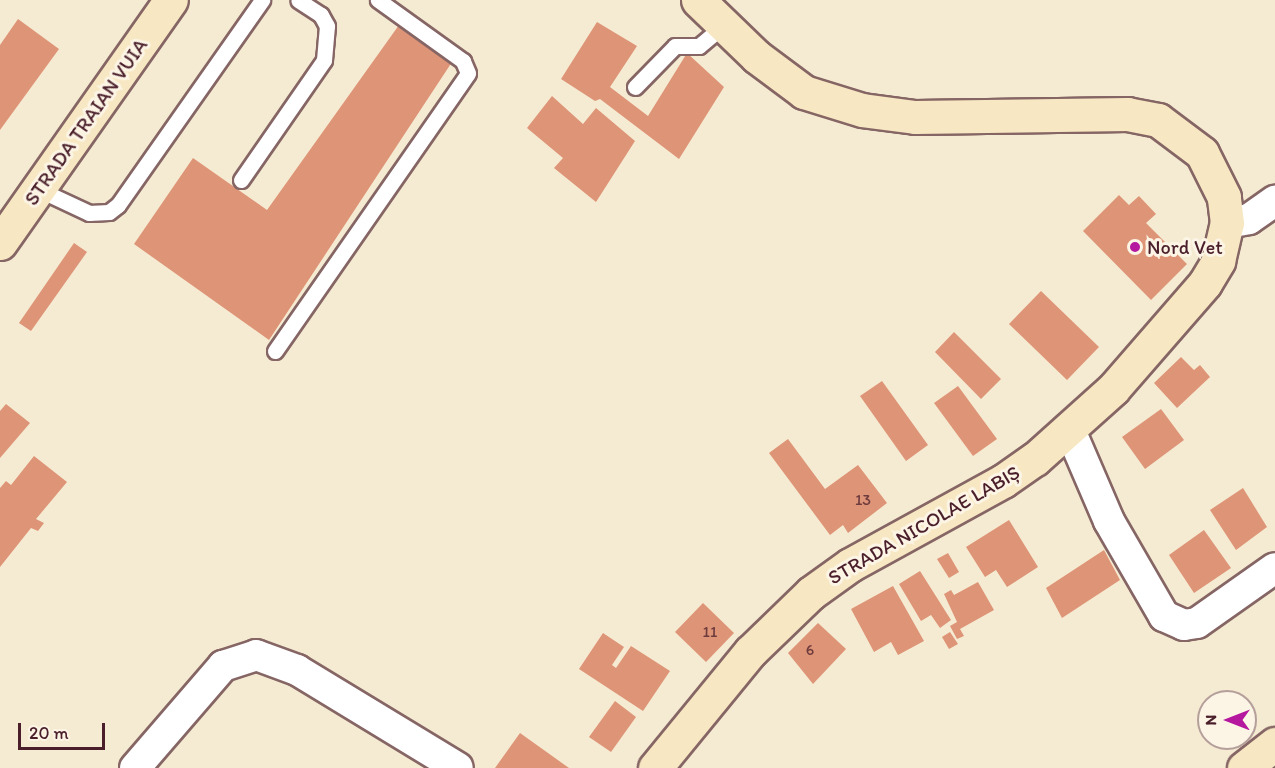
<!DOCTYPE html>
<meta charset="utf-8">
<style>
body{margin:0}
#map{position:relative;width:1275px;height:768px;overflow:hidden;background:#f5ebd2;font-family:Itim,sans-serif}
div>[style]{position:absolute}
.building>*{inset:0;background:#de9477}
.roads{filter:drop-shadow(2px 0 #866665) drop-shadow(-2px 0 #866665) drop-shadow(0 2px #866665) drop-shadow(0 -2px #866665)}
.lane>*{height:15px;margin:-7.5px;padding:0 7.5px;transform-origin:7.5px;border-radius:7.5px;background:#fff}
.street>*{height:30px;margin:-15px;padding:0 15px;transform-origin:15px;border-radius:15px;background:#fff}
.secondary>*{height:33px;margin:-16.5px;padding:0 16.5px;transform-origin:16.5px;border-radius:16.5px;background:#f7e8c3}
.dots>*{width:16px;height:16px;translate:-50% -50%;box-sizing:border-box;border:3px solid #fcf5e5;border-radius:50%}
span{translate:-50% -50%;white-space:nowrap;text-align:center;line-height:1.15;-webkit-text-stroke:6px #fcf5e5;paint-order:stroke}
.number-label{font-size:16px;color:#6f3c3e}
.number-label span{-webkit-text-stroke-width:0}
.street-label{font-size:20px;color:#4a1f2b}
.poi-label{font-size:20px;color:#4a1f2b}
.left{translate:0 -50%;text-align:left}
.north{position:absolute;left:1197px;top:690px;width:60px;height:60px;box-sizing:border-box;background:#fcf5e5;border:2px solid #b59f9b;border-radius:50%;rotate:270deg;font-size:16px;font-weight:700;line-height:24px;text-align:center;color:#4a1f2b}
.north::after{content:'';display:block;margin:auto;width:21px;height:27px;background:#b5179e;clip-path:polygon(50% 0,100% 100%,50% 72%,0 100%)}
.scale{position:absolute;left:18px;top:723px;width:87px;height:27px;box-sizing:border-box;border:3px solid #4a1f2b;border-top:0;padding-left:8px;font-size:18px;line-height:21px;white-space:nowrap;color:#4a1f2b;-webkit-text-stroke:4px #fcf5e5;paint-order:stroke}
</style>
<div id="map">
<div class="building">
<i style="clip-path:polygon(404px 18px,454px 59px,269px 340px,134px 244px,193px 158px,267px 210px)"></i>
<i style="clip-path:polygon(18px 19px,59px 49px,0 130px,0 45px)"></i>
<i style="clip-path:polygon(597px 22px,637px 46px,610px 87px,648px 116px,687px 53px,724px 87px,679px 159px,600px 99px,595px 101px,561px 79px)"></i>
<i style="clip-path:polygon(552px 96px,583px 124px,596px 108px,635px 141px,596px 202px,554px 168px,563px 158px,527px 128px)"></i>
<i style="clip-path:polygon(1119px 195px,1129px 205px,1139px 196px,1156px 214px,1146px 223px,1187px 264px,1151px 300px,1083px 231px)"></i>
<i style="clip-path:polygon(74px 243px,87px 252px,31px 331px,19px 323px)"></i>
<i style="clip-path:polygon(1041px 291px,1099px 347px,1067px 380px,1009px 324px)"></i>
<i style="clip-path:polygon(954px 332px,1001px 379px,981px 399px,935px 352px)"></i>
<i style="clip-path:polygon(1181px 357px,1194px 370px,1200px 365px,1210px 377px,1177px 408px,1154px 383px)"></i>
<i style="clip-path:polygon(882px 381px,928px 445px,906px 461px,860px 396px)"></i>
<i style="clip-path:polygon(958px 386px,997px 439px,973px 456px,934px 403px)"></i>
<i style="clip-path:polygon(6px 404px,30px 423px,0 458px,0 411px)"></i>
<i style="clip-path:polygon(1161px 409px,1184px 440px,1145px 469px,1122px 437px)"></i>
<i style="clip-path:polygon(788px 439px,825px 489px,858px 465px,887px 503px,848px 533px,843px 525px,830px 535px,769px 453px)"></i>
<i style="clip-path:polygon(34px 456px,67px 482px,36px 519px,44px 523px,38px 531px,31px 528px,0 567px,0 488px,6px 481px,11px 485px)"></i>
<i style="clip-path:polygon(1243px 488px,1267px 527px,1236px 550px,1210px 510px)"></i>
<i style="clip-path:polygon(1009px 520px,1038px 567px,1007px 587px,996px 570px,985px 577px,966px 547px)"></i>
<i style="clip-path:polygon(1204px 530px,1231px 568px,1194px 593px,1169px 555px)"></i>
<i style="clip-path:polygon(1104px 550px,1120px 580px,1062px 618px,1046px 588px)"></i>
<i style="clip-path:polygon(948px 553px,959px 572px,949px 578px,937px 559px)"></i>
<i style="clip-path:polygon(920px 571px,951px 620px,940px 628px,931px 615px,921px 621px,899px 584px)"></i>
<i style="clip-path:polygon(978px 582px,994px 610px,960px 629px,964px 636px,957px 639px,950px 626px,957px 622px,944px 594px,951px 590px,954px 595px)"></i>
<i style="clip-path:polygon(893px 586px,924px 641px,898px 655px,891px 642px,874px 652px,851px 609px)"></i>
<i style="clip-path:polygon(703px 603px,734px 633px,706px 662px,675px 632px)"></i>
<i style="clip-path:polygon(818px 623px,846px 649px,813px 684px,788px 653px)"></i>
<i style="clip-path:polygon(950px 632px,958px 644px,949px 649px,942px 637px)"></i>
<i style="clip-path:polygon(603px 633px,624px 647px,612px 665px,616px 668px,631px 646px,670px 671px,643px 711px,579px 669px)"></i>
<i style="clip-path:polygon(615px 701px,636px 717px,611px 752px,589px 737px)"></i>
<i style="clip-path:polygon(520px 733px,569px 768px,495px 768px)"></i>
</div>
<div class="roads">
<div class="lane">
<i style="left:635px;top:87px;width:57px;rotate:-45.7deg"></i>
<i style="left:675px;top:46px;width:24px"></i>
<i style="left:699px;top:46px;width:31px;rotate:-40deg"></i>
<i style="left:241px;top:180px;width:146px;rotate:-55.3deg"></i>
<i style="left:324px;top:60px;width:34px;rotate:-85deg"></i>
<i style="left:327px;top:26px;width:13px;rotate:-119deg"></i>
<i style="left:321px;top:15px;width:27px;rotate:-147deg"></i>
<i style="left:40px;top:190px;width:54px;rotate:25.1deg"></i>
<i style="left:89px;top:213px;width:20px;rotate:-3deg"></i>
<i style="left:109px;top:212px;width:11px;rotate:-38deg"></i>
<i style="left:118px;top:205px;width:251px;rotate:-54.9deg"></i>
<i style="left:275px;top:351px;width:338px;rotate:-55.2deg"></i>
<i style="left:468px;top:73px;width:13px;rotate:-113deg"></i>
<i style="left:463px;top:61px;width:105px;rotate:-144.3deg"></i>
</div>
<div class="street">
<i style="left:1227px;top:223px;width:22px;rotate:-10deg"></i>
<i style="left:1249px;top:219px;width:32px;rotate:-35deg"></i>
<i style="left:1069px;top:428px;width:101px;rotate:66.7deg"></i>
<i style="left:1109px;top:521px;width:110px;rotate:59.9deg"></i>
<i style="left:1164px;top:616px;width:22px;rotate:24deg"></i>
<i style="left:1184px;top:625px;width:13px;rotate:-9deg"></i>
<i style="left:1197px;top:623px;width:95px;rotate:-35.2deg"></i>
<i style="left:135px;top:768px;width:135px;rotate:-49.2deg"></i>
<i style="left:223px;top:666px;width:35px;rotate:-18deg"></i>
<i style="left:256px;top:655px;width:44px;rotate:20.1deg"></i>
<i style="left:297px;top:670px;width:188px;rotate:31.3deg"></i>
</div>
<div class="secondary">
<i style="left:0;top:243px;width:297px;rotate:-54.9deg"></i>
<i style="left:655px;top:768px;width:150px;rotate:-50.7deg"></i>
<i style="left:750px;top:652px;width:85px;rotate:-44deg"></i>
<i style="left:811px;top:593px;width:48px;rotate:-35.7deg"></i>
<i style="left:850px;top:565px;width:175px;rotate:-28.8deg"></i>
<i style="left:1003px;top:481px;width:39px;rotate:-35deg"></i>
<i style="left:1035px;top:459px;width:105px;rotate:-41.9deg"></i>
<i style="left:1113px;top:389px;width:140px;rotate:-49deg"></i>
<i style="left:1205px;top:283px;width:26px;rotate:-59deg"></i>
<i style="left:1218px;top:261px;width:39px;rotate:-77deg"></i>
<i style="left:1227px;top:223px;width:26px;rotate:-97deg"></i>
<i style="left:1224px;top:197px;width:49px;rotate:-116.6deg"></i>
<i style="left:1202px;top:153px;width:55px;rotate:-143.1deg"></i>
<i style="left:1158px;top:120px;width:31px;rotate:-169deg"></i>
<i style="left:1128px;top:114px;width:213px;rotate:179.2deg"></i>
<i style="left:915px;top:117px;width:53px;rotate:-172.5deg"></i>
<i style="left:862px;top:110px;width:61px;rotate:-162.8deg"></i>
<i style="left:804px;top:92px;width:59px;rotate:-143.3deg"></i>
<i style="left:757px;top:57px;width:82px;rotate:-136deg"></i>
<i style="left:1244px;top:768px;width:39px;rotate:-38deg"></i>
</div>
</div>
<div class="dots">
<i style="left:1135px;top:247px;background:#b5179e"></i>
</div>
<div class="number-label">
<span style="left:863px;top:500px">13</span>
<span style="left:710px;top:632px">11</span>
<span style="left:810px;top:650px">6</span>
</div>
<div class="street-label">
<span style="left:86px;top:122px;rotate:-55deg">STRADA TRAIAN VUIA</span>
<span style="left:924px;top:525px;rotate:-30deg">STRADA NICOLAE LABIȘ</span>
</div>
<div class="poi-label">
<span class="left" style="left:1147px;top:247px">Nord Vet</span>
</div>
<div class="north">N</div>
<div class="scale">20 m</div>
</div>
